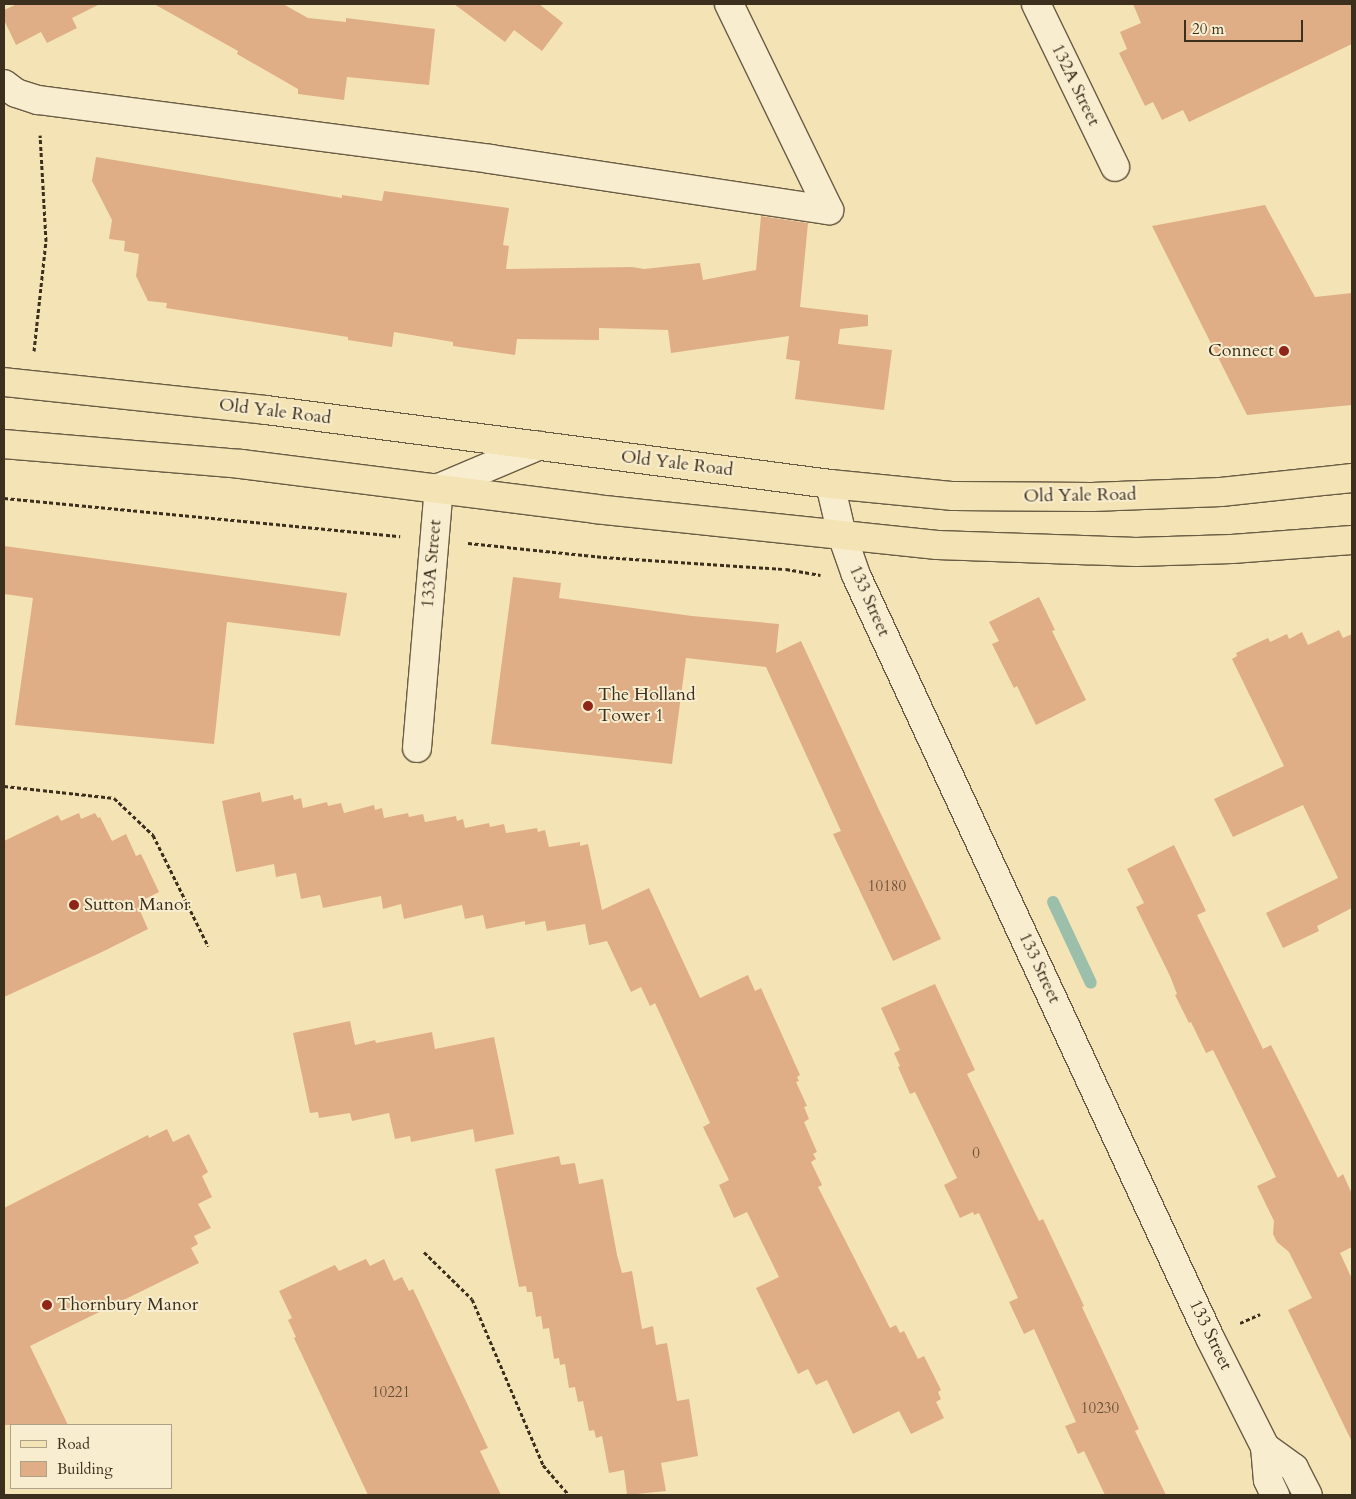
<!DOCTYPE html>
<style>
body{margin:0}
#map{position:relative;width:1356px;height:1499px;overflow:hidden;background:#f4e4b5;font-family:Cardo,serif}
div>[style]{position:absolute}
.stream>*{height:12px;margin:-6px;padding:0 6px;transform-origin:6px;border-radius:6px;background:#9cbfab}
.building>*{inset:0;background:#dfae86}
.path>*{height:3px;margin-top:-1.5px;transform-origin:0;background:repeating-linear-gradient(90deg,#3c2f1e 0 4px,transparent 0 6.5px)}
.roads{filter:drop-shadow(1px 0 #6a5c44) drop-shadow(-1px 0 #6a5c44) drop-shadow(0 1px #6a5c44) drop-shadow(0 -1px #6a5c44)}
.minor>*{height:28px;margin:-14px;padding:0 14px;transform-origin:14px;border-radius:14px;background:#f8edcf}
.major>*{height:28px;margin:-14px;padding:0 14px;transform-origin:14px;border-radius:14px;background:#f4e4b5}
.dots>*{width:14px;height:14px;translate:-50% -50%;box-sizing:border-box;border:2px solid #f8edcf;border-radius:50%}
span{translate:-50% -50%;white-space:nowrap;text-align:center;line-height:1.15;-webkit-text-stroke:4px #f8edcf;paint-order:stroke}
.number-label{font-size:15px;color:#654f38}
.number-label span{-webkit-text-stroke-width:0}
.street-label{font-size:18px;color:#3c2f1e}
.poi-label{font-size:18px;color:#3c2f1e}
.right{translate:-100% -50%;text-align:right}
.left{translate:0 -50%;text-align:left}
.frame{position:absolute;inset:0;border:5px solid #3c2f1e;pointer-events:none}
.legend{position:absolute;left:10px;top:1424px;width:162px;height:65px;box-sizing:border-box;background:#f8edcf;border:1px solid #ada188;margin:0;padding:6px 9px;list-style:none;font-size:15px;color:#3c2f1e}
.legend li{display:flex;align-items:center;gap:10px;height:25px}
.legend b{width:25px;border:1px solid #ada188}
.scale{position:absolute;left:1184px;top:20px;width:119px;height:22px;box-sizing:border-box;border:2px solid #3c2f1e;border-top:0;padding-left:6px;font-size:15px;line-height:18px;white-space:nowrap;color:#3c2f1e;-webkit-text-stroke:4px #f8edcf;paint-order:stroke}
</style>
<div id="map">
<div class="stream">
<i style="left:1053px;top:902px;width:89px;rotate:64.9deg"></i>
</div>
<div class="building">
<i style="clip-path:polygon(17px 4px,100px 4px,72px 18px,77px 28px,47px 43px,41px 32px,16px 45px,4px 20px,4px 10px)"></i>
<i style="clip-path:polygon(154px 4px,283px 4px,308px 18px,346px 22px,346px 18px,435px 29px,429px 85px,347px 77px,344px 100px,298px 94px,298px 89px,237px 54px,238px 51px)"></i>
<i style="clip-path:polygon(454px 4px,539px 4px,563px 23px,542px 51px,514px 30px,505px 42px)"></i>
<i style="clip-path:polygon(1133px 4px,1352px 4px,1352px 44px,1189px 122px,1183px 110px,1162px 120px,1153px 102px,1145px 106px,1119px 53px,1127px 49px,1120px 32px,1141px 23px)"></i>
<i style="clip-path:polygon(96px 157px,342px 198px,342px 195px,382px 201px,384px 191px,509px 208px,503px 245px,509px 246px,506px 269px,632px 267px,644px 269px,700px 263px,703px 280px,756px 270px,761px 216px,808px 223px,800px 307px,868px 315px,868px 326px,840px 329px,838px 344px,892px 350px,884px 410px,795px 399px,800px 361px,786px 359px,789px 336px,671px 353px,668px 330px,599px 328px,599px 340px,517px 339px,515px 355px,453px 346px,453px 342px,394px 332px,392px 347px,348px 340px,348px 337px,166px 308px,167px 303px,148px 301px,136px 276px,139px 254px,124px 251px,125px 241px,109px 239px,112px 220px,92px 181px)"></i>
<i style="clip-path:polygon(1265px 205px,1315px 297px,1352px 293px,1352px 405px,1247px 415px,1152px 226px)"></i>
<i style="clip-path:polygon(4px 546px,347px 593px,340px 636px,227px 622px,214px 744px,15px 725px,33px 598px,4px 594px)"></i>
<i style="clip-path:polygon(513px 577px,561px 583px,559px 598px,692px 616px,779px 624px,776px 653px,801px 641px,880px 812px,941px 939px,893px 961px,833px 834px,841px 831px,766px 667px,686px 658px,672px 764px,491px 744px)"></i>
<i style="clip-path:polygon(1039px 597px,1055px 630px,1052px 631px,1086px 700px,1036px 725px,1017px 686px,1014px 688px,992px 644px,999px 641px,989px 622px)"></i>
<i style="clip-path:polygon(1339px 630px,1343px 638px,1352px 634px,1352px 908px,1317px 926px,1319px 931px,1283px 948px,1266px 913px,1338px 878px,1303px 805px,1233px 837px,1214px 799px,1284px 766px,1232px 659px,1237px 656px,1236px 653px,1268px 638px,1270px 642px,1287px 634px,1289px 639px,1302px 632px,1308px 645px)"></i>
<i style="clip-path:polygon(260px 792px,262px 802px,293px 795px,294px 800px,301px 798px,303px 808px,327px 802px,328px 806px,341px 803px,344px 813px,374px 805px,375px 810px,382px 808px,384px 818px,408px 813px,409px 817px,423px 814px,425px 822px,456px 816px,457px 821px,463px 819px,465px 828px,489px 823px,490px 827px,504px 824px,506px 833px,537px 828px,538px 832px,545px 830px,549px 847px,580px 842px,580px 846px,588px 844px,602px 910px,649px 888px,700px 998px,748px 975px,755px 991px,761px 988px,800px 1075px,797px 1077px,799px 1081px,796px 1082px,807px 1106px,804px 1107px,809px 1119px,804px 1122px,817px 1152px,813px 1154px,816px 1159px,811px 1162px,822px 1185px,818px 1187px,890px 1328px,896px 1325px,900px 1333px,904px 1331px,918px 1359px,924px 1356px,941px 1390px,938px 1392px,941px 1399px,936px 1402px,944px 1418px,911px 1434px,899px 1411px,853px 1434px,827px 1380px,816px 1385px,808px 1369px,798px 1374px,756px 1288px,779px 1277px,747px 1212px,734px 1218px,719px 1185px,729px 1180px,703px 1127px,710px 1123px,655px 1003px,650px 1006px,641px 987px,631px 992px,607px 941px,589px 945px,585px 924px,547px 931px,545px 921px,525px 925px,525px 921px,486px 929px,483px 915px,465px 919px,462px 905px,404px 919px,401px 904px,383px 909px,381px 896px,323px 908px,320px 895px,301px 899px,296px 873px,276px 877px,274px 864px,236px 872px,222px 801px)"></i>
<i style="clip-path:polygon(79px 813px,81px 819px,95px 813px,98px 818px,100px 817px,112px 841px,126px 834px,136px 856px,141px 854px,159px 892px,143px 900px,147px 909px,140px 911px,148px 929px,102px 952px,4px 997px,4px 841px,58px 815px,61px 821px)"></i>
<i style="clip-path:polygon(1174px 845px,1206px 911px,1197px 915px,1263px 1049px,1271px 1045px,1338px 1178px,1343px 1174px,1352px 1194px,1352px 1247px,1340px 1253px,1352px 1279px,1352px 1442px,1288px 1310px,1312px 1298px,1289px 1252px,1277px 1242px,1273px 1234px,1274px 1221px,1257px 1186px,1276px 1177px,1213px 1050px,1206px 1053px,1191px 1022px,1189px 1023px,1175px 995px,1177px 994px,1170px 976px,1136px 907px,1144px 903px,1127px 869px)"></i>
<i style="clip-path:polygon(935px 984px,975px 1070px,967px 1074px,1039px 1221px,1043px 1219px,1084px 1306px,1082px 1307px,1139px 1429px,1135px 1431px,1166px 1495px,1105px 1495px,1084px 1451px,1078px 1454px,1065px 1426px,1076px 1422px,1034px 1329px,1024px 1334px,1009px 1302px,1018px 1298px,979px 1213px,974px 1215px,973px 1212px,960px 1218px,944px 1185px,957px 1178px,915px 1092px,910px 1094px,898px 1067px,900px 1066px,894px 1053px,900px 1050px,881px 1008px)"></i>
<i style="clip-path:polygon(350px 1021px,355px 1045px,375px 1040px,376px 1043px,432px 1032px,435px 1049px,494px 1037px,514px 1134px,475px 1142px,473px 1129px,411px 1142px,410px 1136px,395px 1139px,389px 1113px,352px 1121px,350px 1113px,319px 1118px,318px 1112px,310px 1113px,293px 1033px)"></i>
<i style="clip-path:polygon(167px 1129px,173px 1142px,189px 1134px,208px 1172px,202px 1176px,212px 1197px,198px 1204px,211px 1228px,194px 1236px,198px 1244px,191px 1248px,199px 1263px,30px 1346px,68px 1425px,4px 1425px,4px 1208px,148px 1135px,149px 1138px)"></i>
<i style="clip-path:polygon(559px 1156px,561px 1165px,575px 1163px,579px 1184px,603px 1179px,617px 1255px,622px 1273px,632px 1271px,642px 1329px,653px 1326px,656px 1345px,667px 1343px,677px 1401px,689px 1399px,698px 1456px,661px 1463px,666px 1491px,627px 1495px,624px 1470px,609px 1473px,602px 1436px,596px 1438px,594px 1430px,589px 1431px,583px 1401px,578px 1402px,575px 1387px,569px 1388px,565px 1364px,560px 1365px,559px 1358px,554px 1359px,549px 1328px,543px 1329px,541px 1316px,536px 1317px,532px 1292px,527px 1292px,526px 1286px,519px 1287px,495px 1169px)"></i>
<i style="clip-path:polygon(366px 1259px,370px 1266px,384px 1259px,394px 1281px,402px 1277px,409px 1291px,413px 1289px,488px 1448px,480px 1451px,501px 1495px,368px 1495px,294px 1338px,296px 1337px,288px 1320px,292px 1318px,279px 1291px,335px 1265px,339px 1271px)"></i>
</div>
<div class="path">
<i style="left:34px;top:351px;width:111px;rotate:-83.8deg"></i>
<i style="left:46px;top:241px;width:106px;rotate:-93.2deg"></i>
<i style="left:4px;top:498px;width:398px;rotate:5.5deg"></i>
<i style="left:468px;top:543px;width:136px;rotate:5.9deg"></i>
<i style="left:603px;top:557px;width:183px;rotate:3.8deg"></i>
<i style="left:786px;top:569px;width:35px;rotate:10deg"></i>
<i style="left:4px;top:786px;width:111px;rotate:6.2deg"></i>
<i style="left:114px;top:798px;width:54px;rotate:43.5deg"></i>
<i style="left:153px;top:835px;width:124px;rotate:63.6deg"></i>
<i style="left:424px;top:1252px;width:67px;rotate:44.4deg"></i>
<i style="left:472px;top:1299px;width:181px;rotate:66.8deg"></i>
<i style="left:543px;top:1465px;width:40px;rotate:49deg"></i>
<i style="left:1240px;top:1323px;width:22px;rotate:-24deg"></i>
</div>
<div class="roads">
<div class="minor">
<i style="left:729px;top:4px;width:229px;rotate:64.1deg"></i>
<i style="left:1036px;top:4px;width:181px;rotate:64.1deg"></i>
<i style="left:4px;top:84px;width:15px;rotate:37deg"></i>
<i style="left:16px;top:93px;width:23px;rotate:18deg"></i>
<i style="left:38px;top:100px;width:456px;rotate:7.4deg"></i>
<i style="left:490px;top:159px;width:343px;rotate:8.6deg"></i>
<i style="left:830px;top:484px;width:52px;rotate:76.8deg"></i>
<i style="left:842px;top:535px;width:42px;rotate:70.7deg"></i>
<i style="left:856px;top:575px;width:841px;rotate:65.11deg"></i>
<i style="left:1210px;top:1338px;width:122px;rotate:63.2deg"></i>
<i style="left:1265px;top:1447px;width:33px;rotate:85deg"></i>
<i style="left:1268px;top:1480px;width:17px;rotate:65deg"></i>
<i style="left:417px;top:748px;width:261px;rotate:-85.2deg"></i>
<i style="left:439px;top:488px;width:108px;rotate:-23deg"></i>
<i style="left:1265px;top:1447px;width:36px;rotate:36deg"></i>
<i style="left:1294px;top:1468px;width:30px;rotate:63deg"></i>
</div>
<div class="major">
<i style="left:4px;top:382px;width:263px;rotate:6.1deg"></i>
<i style="left:266px;top:410px;width:569px;rotate:7.47deg"></i>
<i style="left:830px;top:484px;width:124px;rotate:5.6deg"></i>
<i style="left:953px;top:496px;width:139px;rotate:0.4deg"></i>
<i style="left:1092px;top:497px;width:129px;rotate:-2.2deg"></i>
<i style="left:1221px;top:492px;width:132px;rotate:-6.1deg"></i>
<i style="left:4px;top:444px;width:238px;rotate:4.8deg"></i>
<i style="left:241px;top:464px;width:357px;rotate:7.2deg"></i>
<i style="left:595px;top:509px;width:344px;rotate:6deg"></i>
<i style="left:937px;top:545px;width:199px;rotate:2deg"></i>
<i style="left:1136px;top:552px;width:96px;rotate:-1.8deg"></i>
<i style="left:1232px;top:549px;width:120px;rotate:-4.3deg"></i>
</div>
</div>
<div class="dots">
<i style="left:1284px;top:351px;background:#8f2418"></i>
<i style="left:588px;top:706px;background:#8f2418"></i>
<i style="left:74px;top:905px;background:#8f2418"></i>
<i style="left:47px;top:1305px;background:#8f2418"></i>
</div>
<div class="number-label">
<span style="left:887px;top:887px">10180</span>
<span style="left:976px;top:1154px">0</span>
<span style="left:391px;top:1393px">10221</span>
<span style="left:1100px;top:1409px">10230</span>
</div>
<div class="street-label">
<span style="left:1075px;top:85px;rotate:64deg">132A Street</span>
<span style="left:275px;top:412px;rotate:7deg">Old Yale Road</span>
<span style="left:677px;top:464px;rotate:7deg">Old Yale Road</span>
<span style="left:1080px;top:496px;rotate:-1deg">Old Yale Road</span>
<span style="left:432px;top:564px;rotate:-85deg">133A Street</span>
<span style="left:869px;top:601px;rotate:66deg">133 Street</span>
<span style="left:1039px;top:968px;rotate:65deg">133 Street</span>
<span style="left:1210px;top:1335px;rotate:64deg">133 Street</span>
</div>
<div class="poi-label">
<span class="right" style="left:1274px;top:351px">Connect</span>
<span class="left" style="left:598px;top:706px">The Holland<br>Tower 1</span>
<span class="left" style="left:84px;top:905px">Sutton Manor</span>
<span class="left" style="left:57px;top:1305px">Thornbury Manor</span>
</div>
<div class="frame"></div>
<ul class="legend">
<li><b style="height:6px;background:#f4e4b5"></b>Road</li>
<li><b style="height:14px;background:#dfae86"></b>Building</li>
</ul>
<div class="scale">20 m</div>
</div>
